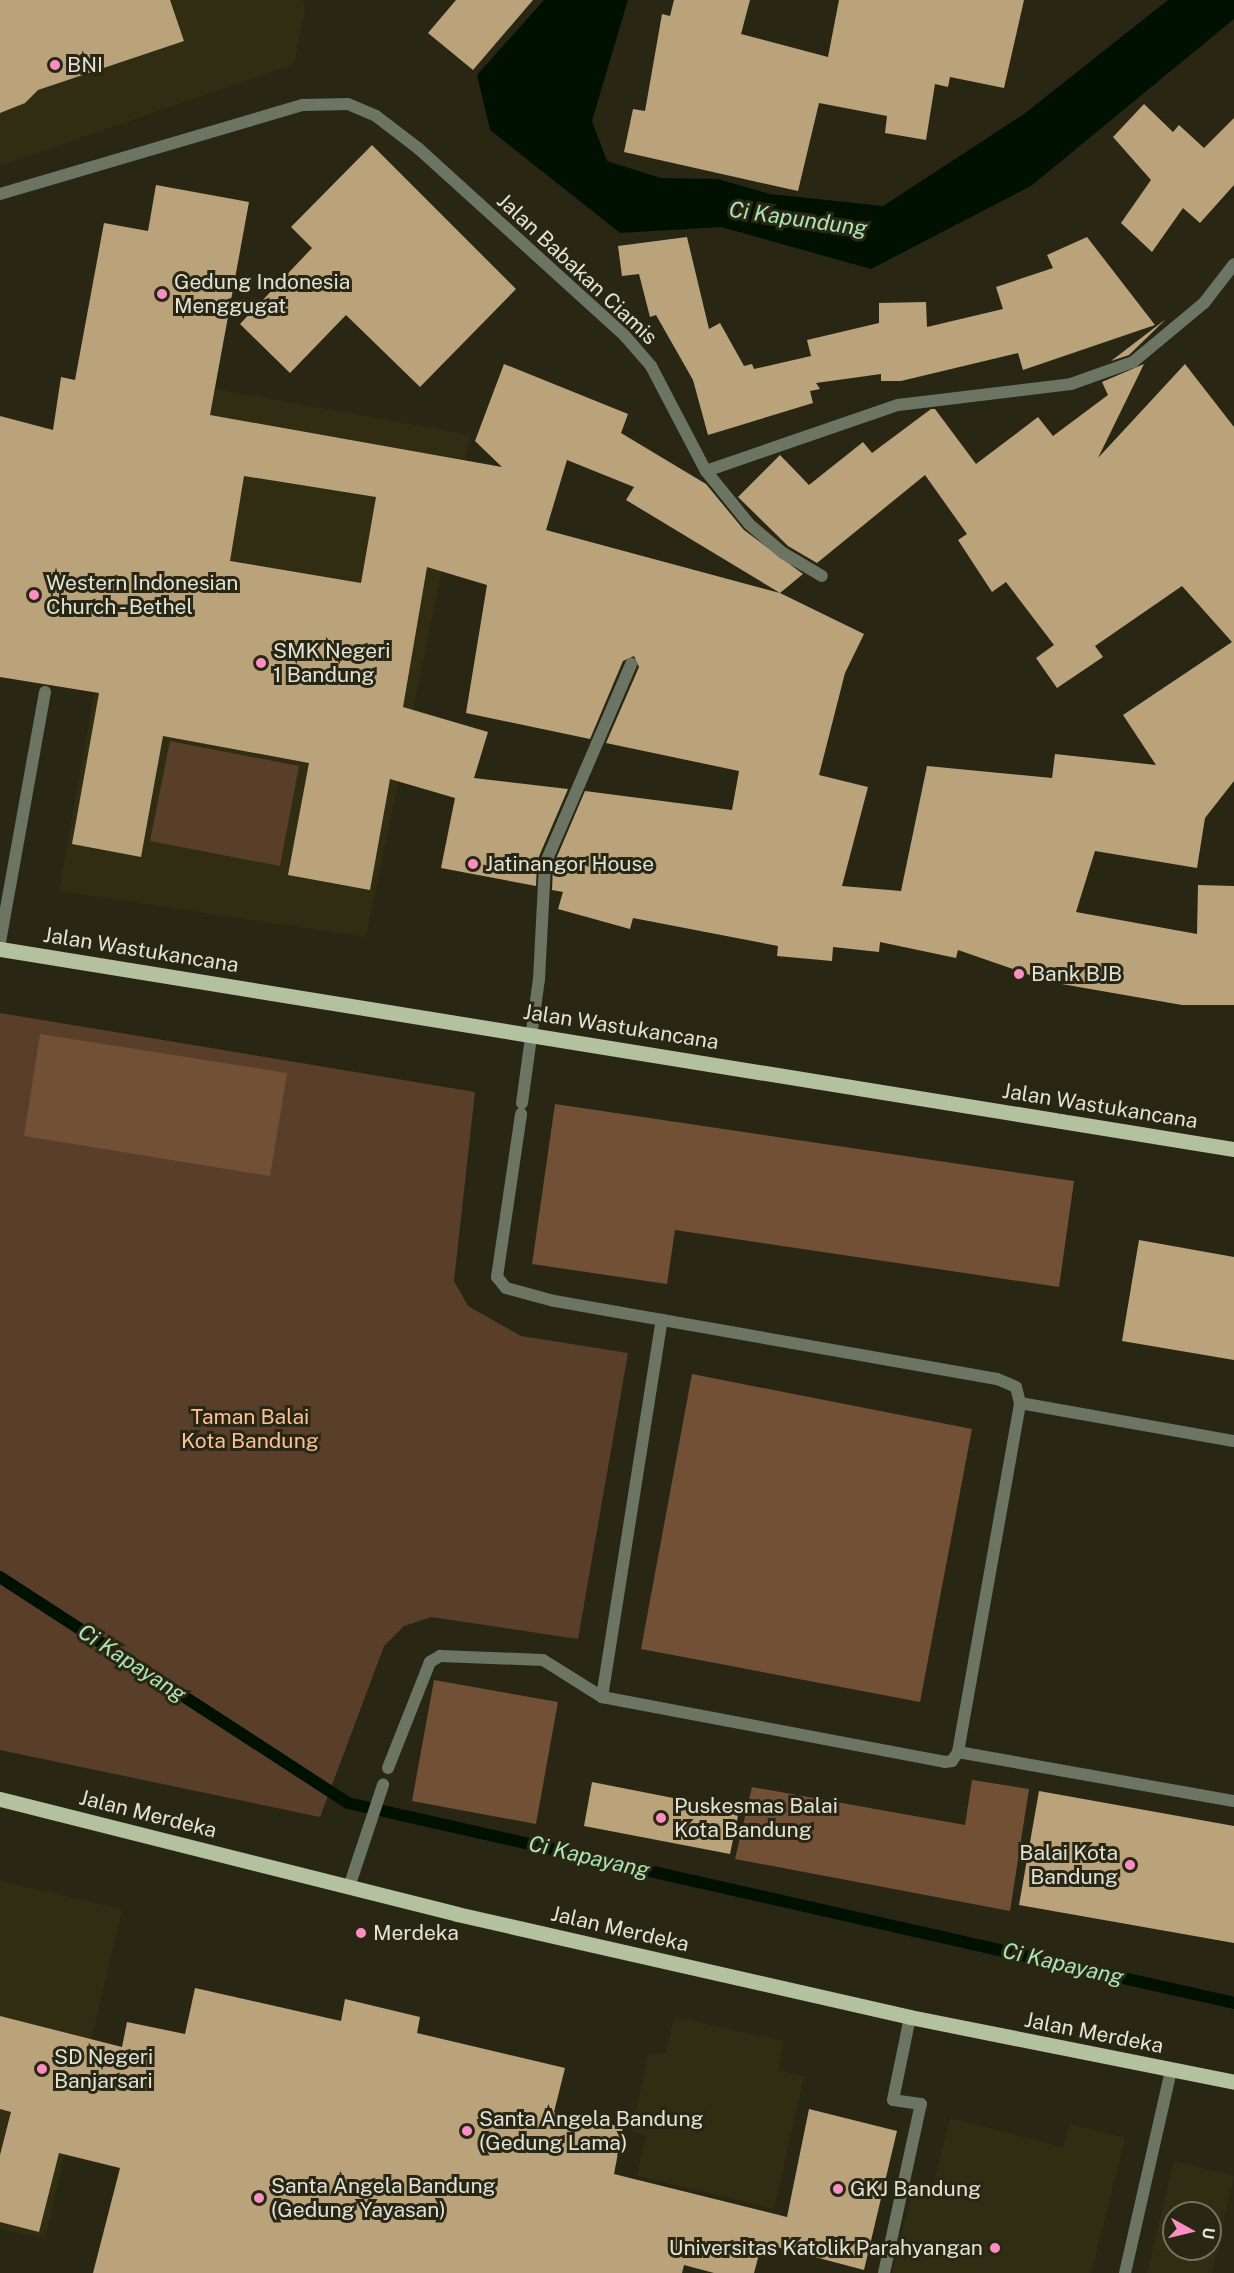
<!DOCTYPE html>
<style>
body{margin:0}
#map{position:relative;width:1234px;height:2273px;overflow:hidden;background:#292714;font-family:"Public Sans",sans-serif}
div>[style]{position:absolute}
.built>*{inset:0;background:#302d13}
.green>*{inset:0;background:#593e2a}
.forest>*{inset:0;background:#725036}
.water>*{inset:0;background:#001102}
.stream>*{height:12px;margin:-6px;padding:0 6px;transform-origin:6px;border-radius:6px;background:#001102}
.building>*{inset:0;background:#baa37b}
.service>*{height:12px;margin:-6px;padding:0 6px;transform-origin:6px;border-radius:6px;background:#6c7463}
.minor>*{height:12px;margin:-6px;padding:0 6px;transform-origin:6px;border-radius:6px;background:#6c7463}
.primary>*{height:15px;margin:-7.5px;padding:0 7.5px;transform-origin:7.5px;border-radius:7.5px;background:#b3c19e}
.dots>*{width:16px;height:16px;translate:-50% -50%;box-sizing:border-box;border:3px solid #292714;border-radius:50%}
span{translate:-50% -50%;white-space:nowrap;text-align:center;line-height:1.15;-webkit-text-stroke:6px #292714;paint-order:stroke}
.poi-label{font-size:21px;color:#e2e2d6}
.left{translate:0 -50%;text-align:left}
.right{translate:-100% -50%;text-align:right}
.street-label{font-size:21px;color:#e2e2d6}
.park-label{font-size:21px;color:#fcc194}
.water-label{font-size:22px;color:#aae4b3;font-style:italic}
.north{position:absolute;left:1162px;top:2201px;width:60px;height:60px;box-sizing:border-box;background:#292714;border:2px solid #737262;border-radius:50%;rotate:98deg;font-size:16px;font-weight:700;line-height:24px;text-align:center;color:#e2e2d6}
.north::after{content:'';display:block;margin:auto;width:21px;height:27px;background:#fb8fc4;clip-path:polygon(50% 0,100% 100%,50% 72%,0 100%)}
</style>
<div id="map">
<div class="built">
<i style="clip-path:polygon(0 0,303px 0,305px 8px,294px 64px,0 166px)"></i>
<i style="clip-path:polygon(150px 377px,470px 435px,366px 937px,59px 891px)"></i>
<i style="clip-path:polygon(0 1881px,122px 1909px,45px 2239px,0 2229px)"></i>
<i style="clip-path:polygon(674px 2017px,784px 2041px,778px 2070px,804px 2076px,774px 2209px,637px 2176px,646px 2136px,632px 2132px,648px 2055px,666px 2053px)"></i>
<i style="clip-path:polygon(950px 2118px,1063px 2147px,1070px 2124px,1125px 2138px,1091px 2273px,892px 2273px,914px 2186px,932px 2189px)"></i>
<i style="clip-path:polygon(evenodd,1174px 2161px,1234px 2176px,1212px 2273px,1147px 2273px,1174px 2161px,1174px 2213px,1210px 2213px,1210px 2249px,1174px 2249px,1174px 2213px)"></i>
</div>
<div class="green">
<i style="clip-path:polygon(170px 741px,299px 766px,280px 866px,150px 841px)"></i>
<i style="clip-path:polygon(0 1013px,475px 1092px,454px 1281px,468px 1306px,521px 1336px,628px 1353px,578px 1639px,431px 1617px,404px 1626px,384px 1646px,320px 1817px,0 1750px)"></i>
</div>
<div class="forest">
<i style="clip-path:polygon(40px 1034px,287px 1073px,270px 1176px,24px 1136px)"></i>
<i style="clip-path:polygon(555px 1104px,1074px 1181px,1059px 1287px,675px 1230px,667px 1284px,532px 1264px)"></i>
<i style="clip-path:polygon(692px 1374px,972px 1429px,920px 1702px,641px 1649px)"></i>
<i style="clip-path:polygon(434px 1680px,558px 1702px,536px 1824px,412px 1801px)"></i>
<i style="clip-path:polygon(972px 1780px,1029px 1789px,1010px 1911px,735px 1859px,752px 1787px,965px 1825px)"></i>
</div>
<div class="water">
<i style="clip-path:polygon(544px 0,628px 0,592px 121px,607px 161px,661px 178px,718px 179px,770px 194px,883px 206px,1024px 114px,1168px 0,1234px 0,1234px 19px,1031px 186px,871px 269px,721px 227px,620px 233px,490px 130px,477px 75px)"></i>
</div>
<div class="stream">
<i style="left:0;top:1577px;width:415px;rotate:33deg"></i>
<i style="left:348px;top:1803px;width:908px;rotate:12.72deg"></i>
</div>
<div class="building">
<i style="clip-path:polygon(0 0,170px 0,184px 41px,38px 90px,25px 103px,0 113px)"></i>
<i style="clip-path:polygon(456px 0,533px 0,473px 70px,428px 33px)"></i>
<i style="clip-path:polygon(674px 0,750px 0,741px 34px,828px 57px,839px 0,1024px 0,1004px 88px,950px 77px,948px 87px,935px 84px,926px 140px,885px 133px,887px 116px,819px 103px,798px 191px,624px 152px,633px 109px,645px 111px,662px 14px,670px 16px)"></i>
<i style="clip-path:polygon(1144px 104px,1173px 132px,1179px 125px,1204px 148px,1234px 118px,1234px 185px,1200px 223px,1183px 208px,1152px 252px,1121px 223px,1151px 180px,1113px 137px)"></i>
<i style="clip-path:polygon(372px 145px,516px 289px,420px 387px,346px 315px,290px 373px,240px 324px,312px 248px,291px 227px)"></i>
<i style="clip-path:polygon(evenodd,156px 185px,249px 202px,210px 415px,502px 467px,475px 441px,504px 364px,628px 414px,621px 433px,706px 484px,744px 530px,803px 574px,780px 593px,864px 634px,845px 673px,819px 775px,868px 787px,842px 886px,901px 891px,927px 766px,1052px 778px,1055px 754px,1156px 765px,1123px 715px,1232px 642px,1182px 586px,1095px 646px,1103px 657px,1057px 688px,1036px 658px,1054px 645px,1006px 582px,992px 592px,958px 540px,967px 534px,925px 475px,817px 563px,788px 546px,738px 497px,780px 455px,809px 485px,863px 442px,872px 453px,931px 409px,935px 409px,976px 464px,1038px 417px,1053px 436px,1108px 395px,1102px 382px,1144px 364px,1098px 458px,1185px 364px,1234px 427px,1234px 781px,1205px 818px,1197px 868px,1095px 851px,1076px 912px,1197px 934px,1198px 885px,1234px 886px,1234px 1005px,1182px 1005px,1050px 982px,958px 950px,956px 958px,880px 942px,879px 952px,833px 947px,832px 961px,777px 956px,778px 946px,633px 918px,630px 929px,558px 909px,563px 892px,552px 890px,553px 866px,585px 791px,732px 810px,739px 771px,606px 743px,639px 667px,634px 656px,623px 661px,590px 739px,466px 713px,487px 585px,427px 567px,403px 707px,488px 732px,474px 778px,568px 789px,537px 861px,536px 886px,441px 868px,455px 798px,390px 779px,370px 890px,288px 875px,309px 763px,163px 736px,141px 857px,72px 844px,99px 693px,0 677px,0 416px,53px 430px,61px 377px,75px 380px,104px 223px,148px 231px,156px 185px,567px 460px,634px 487px,626px 500px,780px 593px,546px 530px,567px 460px,156px 185px,244px 476px,376px 497px,361px 583px,230px 561px,244px 476px)"></i>
<i style="clip-path:polygon(687px 237px,709px 329px,720px 323px,744px 366px,752px 364px,754px 369px,811px 356px,807px 340px,879px 323px,879px 303px,926px 302px,927px 327px,1003px 309px,996px 287px,1053px 268px,1047px 255px,1087px 237px,1155px 325px,1023px 370px,1018px 353px,901px 381px,881px 381px,881px 374px,816px 383px,820px 389px,810px 391px,813px 403px,708px 435px,693px 380px,656px 315px,650px 317px,639px 274px,622px 276px,618px 246px)"></i>
<i style="clip-path:polygon(1166px 319px,1129px 355px,1111px 361px)"></i>
<i style="clip-path:polygon(1139px 1240px,1234px 1257px,1234px 1360px,1122px 1341px)"></i>
<i style="clip-path:polygon(592px 1782px,739px 1811px,730px 1854px,584px 1826px)"></i>
<i style="clip-path:polygon(1039px 1791px,1234px 1826px,1234px 1943px,1019px 1905px)"></i>
<i style="clip-path:polygon(195px 1988px,341px 2021px,345px 1999px,420px 2017px,417px 2033px,565px 2068px,554px 2112px,623px 2127px,614px 2174px,787px 2217px,809px 2109px,897px 2131px,864px 2270px,762px 2243px,754px 2273px,714px 2273px,684px 2265px,682px 2273px,93px 2273px,120px 2168px,59px 2153px,39px 2232px,0 2222px,0 2155px,11px 2112px,0 2109px,0 2016px,122px 2047px,127px 2022px,185px 2034px)"></i>
</div>
<div class="service">
<i style="left:0;top:942px;width:254px;rotate:-79.8deg"></i>
<i style="left:522px;top:1103px;width:125px;rotate:-82.2deg"></i>
<i style="left:1020px;top:1403px;width:217px;rotate:10.1deg"></i>
<i style="left:602px;top:1697px;width:382px;rotate:-81deg"></i>
<i style="left:958px;top:1752px;width:280px;rotate:10.1deg"></i>
<i style="left:388px;top:1768px;width:114px;rotate:-68.4deg"></i>
<i style="left:430px;top:1662px;width:12px;rotate:-31deg"></i>
<i style="left:440px;top:1656px;width:103px;rotate:2.2deg"></i>
<i style="left:543px;top:1660px;width:70px;rotate:32.1deg"></i>
<i style="left:602px;top:1697px;width:349px;rotate:10.7deg"></i>
<i style="left:945px;top:1762px;width:7px;rotate:-8deg"></i>
<i style="left:952px;top:1761px;width:11px;rotate:-56deg"></i>
<i style="left:958px;top:1752px;width:354px;rotate:-79.9deg"></i>
<i style="left:1020px;top:1403px;width:16px;rotate:-104deg"></i>
<i style="left:1016px;top:1387px;width:21px;rotate:-157deg"></i>
<i style="left:997px;top:1379px;width:450px;rotate:-170deg"></i>
<i style="left:554px;top:1301px;width:50px;rotate:-164.8deg"></i>
<i style="left:506px;top:1288px;width:14px;rotate:-129deg"></i>
<i style="left:497px;top:1277px;width:165px;rotate:-81.6deg"></i>
<i style="left:349px;top:1887px;width:108px;rotate:-71.6deg"></i>
<i style="left:884px;top:2273px;width:173px;rotate:-77.7deg"></i>
<i style="left:921px;top:2104px;width:28px;rotate:-172deg"></i>
<i style="left:893px;top:2100px;width:85px;rotate:-78.4deg"></i>
<i style="left:1125px;top:2273px;width:208px;rotate:-77.2deg"></i>
</div>
<div class="minor">
<i style="left:0;top:194px;width:316px;rotate:-16.4deg"></i>
<i style="left:303px;top:105px;width:45px;rotate:-1.3deg"></i>
<i style="left:348px;top:104px;width:30px;rotate:23deg"></i>
<i style="left:376px;top:116px;width:54px;rotate:37.5deg"></i>
<i style="left:419px;top:149px;width:278px;rotate:42.2deg"></i>
<i style="left:625px;top:336px;width:40px;rotate:49deg"></i>
<i style="left:651px;top:366px;width:119px;rotate:62.4deg"></i>
<i style="left:706px;top:471px;width:68px;rotate:50.9deg"></i>
<i style="left:749px;top:524px;width:45px;rotate:40.5deg"></i>
<i style="left:783px;top:553px;width:45px;rotate:30.5deg"></i>
<i style="left:706px;top:471px;width:203px;rotate:-19deg"></i>
<i style="left:898px;top:405px;width:174px;rotate:-6.9deg"></i>
<i style="left:1071px;top:384px;width:66px;rotate:-19.5deg"></i>
<i style="left:1133px;top:362px;width:92px;rotate:-39.7deg"></i>
<i style="left:1204px;top:303px;width:49px;rotate:-52.4deg"></i>
<i style="left:539px;top:979px;width:115px;rotate:-87deg"></i>
<i style="left:545px;top:864px;width:218px;rotate:-66.7deg"></i>
</div>
<div class="primary">
<i style="left:0;top:949px;width:1250px;rotate:9.21deg"></i>
<i style="left:0;top:1799px;width:471px;rotate:14.1deg"></i>
<i style="left:457px;top:1914px;width:465px;rotate:12.8deg"></i>
<i style="left:910px;top:2017px;width:330px;rotate:11.3deg"></i>
</div>
<div class="dots">
<i style="left:55px;top:65px;background:#fb8fc4"></i>
<i style="left:162px;top:294px;background:#fb8fc4"></i>
<i style="left:34px;top:595px;background:#fb8fc4"></i>
<i style="left:261px;top:663px;background:#fb8fc4"></i>
<i style="left:473px;top:864px;background:#fb8fc4"></i>
<i style="left:1019px;top:974px;background:#fb8fc4"></i>
<i style="left:661px;top:1818px;background:#fb8fc4"></i>
<i style="left:1130px;top:1865px;background:#fb8fc4"></i>
<i style="left:361px;top:1933px;background:#fb8fc4"></i>
<i style="left:42px;top:2069px;background:#fb8fc4"></i>
<i style="left:467px;top:2131px;background:#fb8fc4"></i>
<i style="left:838px;top:2189px;background:#fb8fc4"></i>
<i style="left:259px;top:2198px;background:#fb8fc4"></i>
<i style="left:995px;top:2248px;background:#fb8fc4"></i>
</div>
<div class="poi-label">
<span class="left" style="left:67px;top:65px">BNI</span>
<span class="left" style="left:174px;top:294px">Gedung Indonesia<br>Menggugat</span>
<span class="left" style="left:46px;top:595px">Western Indonesian<br>Church - Bethel</span>
<span class="left" style="left:273px;top:663px">SMK Negeri<br>1 Bandung</span>
<span class="left" style="left:485px;top:864px">Jatinangor House</span>
<span class="left" style="left:1031px;top:974px">Bank BJB</span>
<span class="left" style="left:674px;top:1818px">Puskesmas Balai<br>Kota Bandung</span>
<span class="right" style="left:1118px;top:1865px">Balai Kota<br>Bandung</span>
<span class="left" style="left:373px;top:1933px">Merdeka</span>
<span class="left" style="left:54px;top:2069px">SD Negeri<br>Banjarsari</span>
<span class="left" style="left:479px;top:2131px">Santa Angela Bandung<br>(Gedung Lama)</span>
<span class="left" style="left:271px;top:2198px">Santa Angela Bandung<br>(Gedung Yayasan)</span>
<span class="left" style="left:850px;top:2189px">GKJ Bandung</span>
<span class="right" style="left:983px;top:2248px">Universitas Katolik Parahyangan</span>
</div>
<div class="street-label">
<span style="left:577px;top:269px;rotate:43deg">Jalan Babakan Ciamis</span>
<span style="left:141px;top:950px;rotate:9deg">Jalan Wastukancana</span>
<span style="left:621px;top:1027px;rotate:9deg">Jalan Wastukancana</span>
<span style="left:1100px;top:1106px;rotate:9deg">Jalan Wastukancana</span>
<span style="left:148px;top:1814px;rotate:14deg">Jalan Merdeka</span>
<span style="left:620px;top:1929px;rotate:13deg">Jalan Merdeka</span>
<span style="left:1094px;top:2033px;rotate:11deg">Jalan Merdeka</span>
</div>
<div class="park-label">
<span style="left:250px;top:1429px">Taman Balai<br>Kota Bandung</span>
</div>
<div class="water-label">
<span style="left:798px;top:219px;rotate:8deg">Ci Kapundung</span>
<span style="left:132px;top:1663px;rotate:33deg">Ci Kapayang</span>
<span style="left:589px;top:1857px;rotate:13deg">Ci Kapayang</span>
<span style="left:1063px;top:1964px;rotate:13deg">Ci Kapayang</span>
</div>
<div class="north">U</div>
</div>
